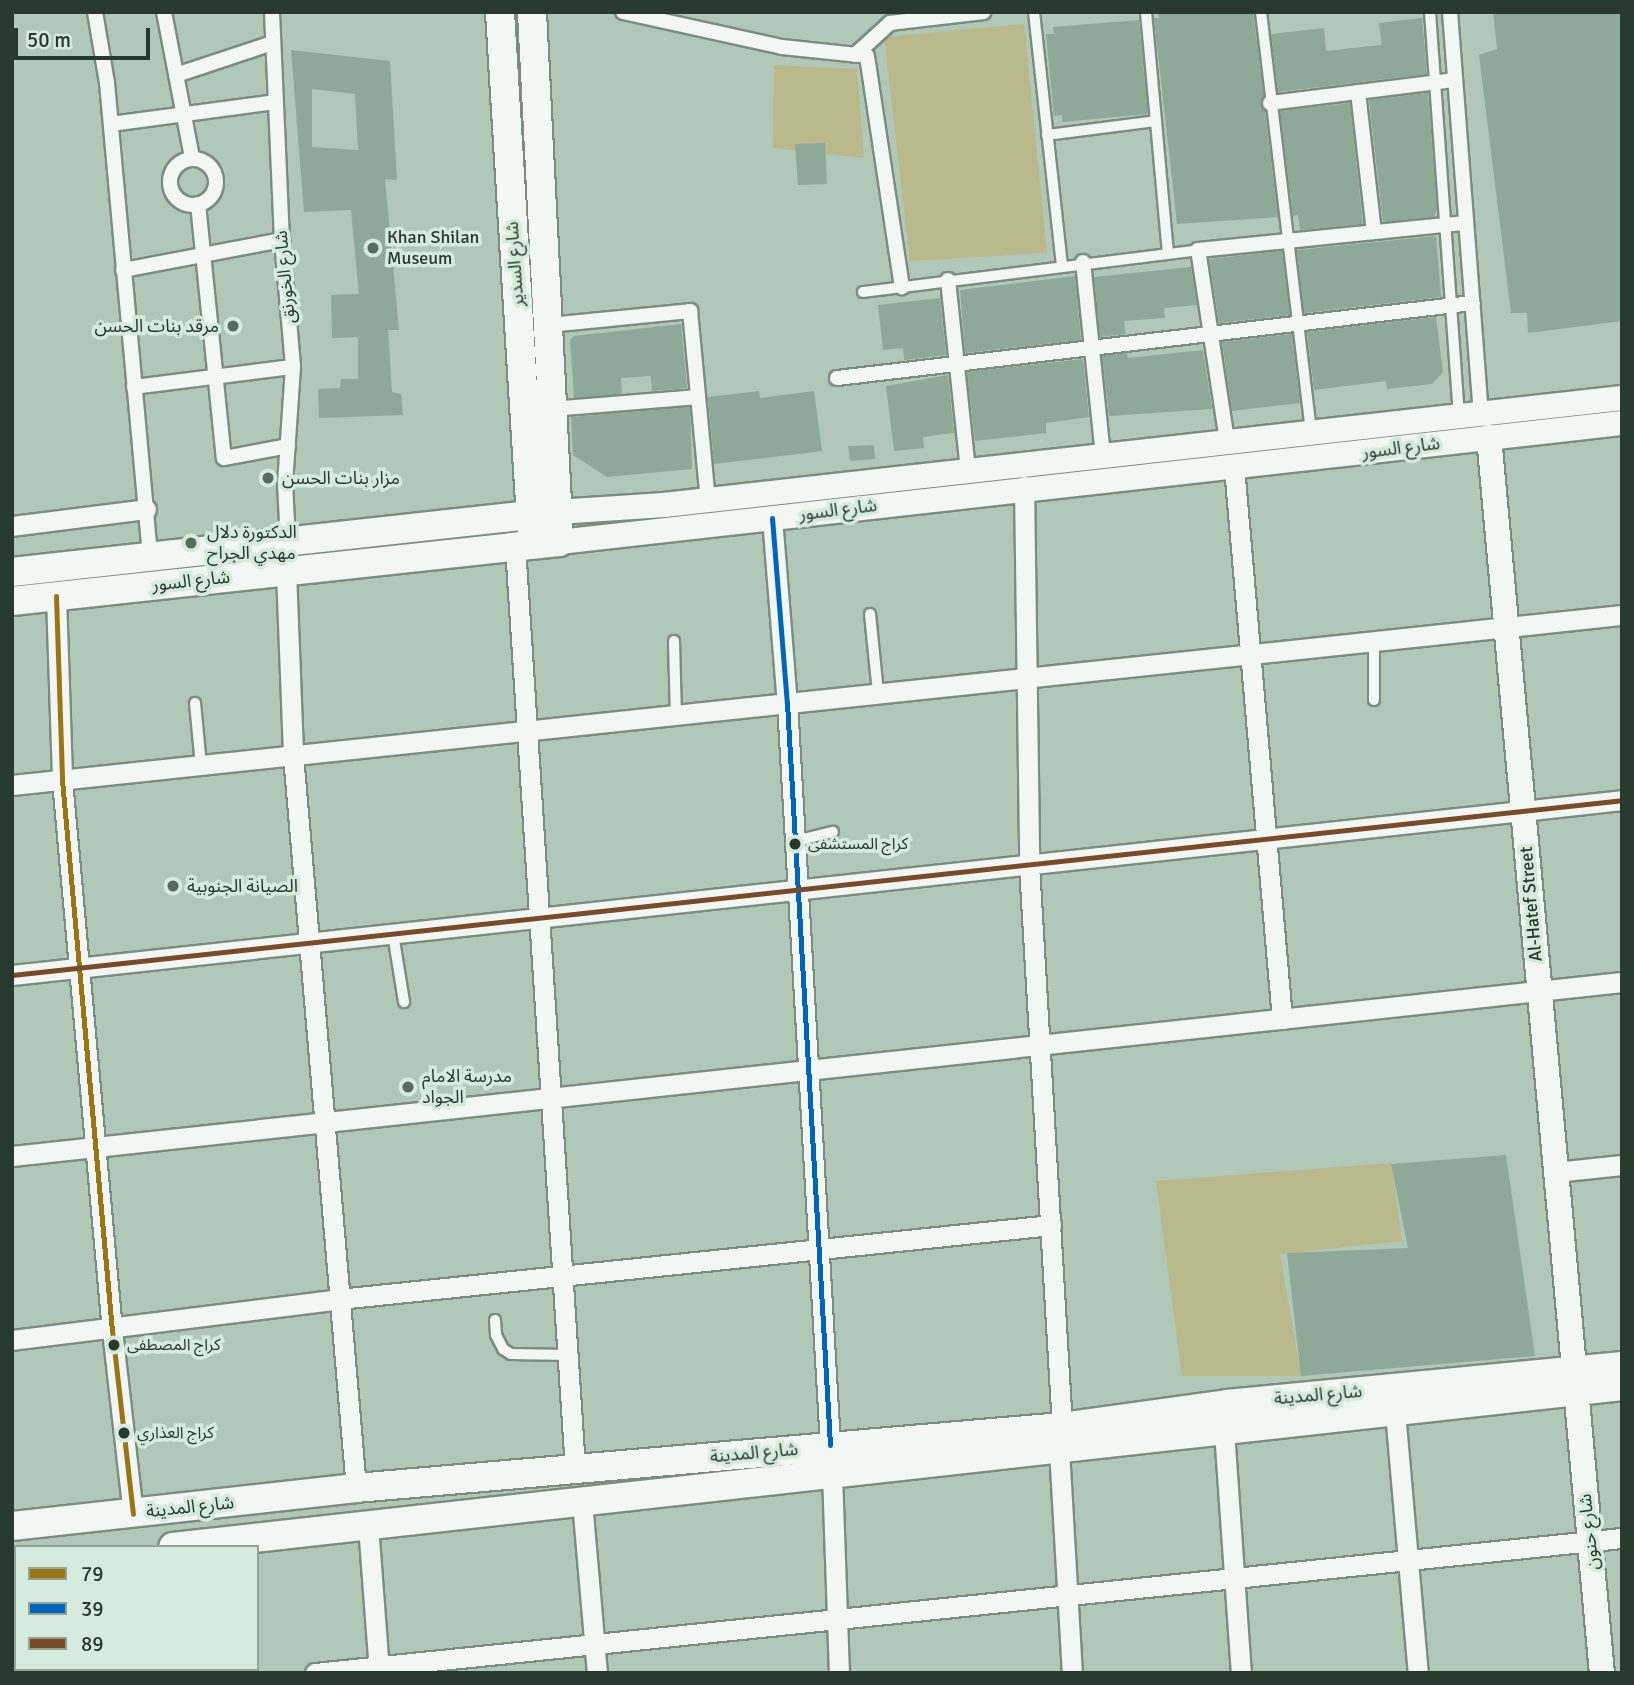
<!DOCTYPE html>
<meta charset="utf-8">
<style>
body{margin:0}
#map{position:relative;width:1634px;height:1685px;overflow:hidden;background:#b1c7b7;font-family:Signika,"Noto Sans Arabic",sans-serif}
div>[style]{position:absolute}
.green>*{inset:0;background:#bab98c}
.building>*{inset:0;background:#8ea997}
.roads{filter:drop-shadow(2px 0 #7b8c80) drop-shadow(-2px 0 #7b8c80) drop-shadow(0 2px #7b8c80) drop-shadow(0 -2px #7b8c80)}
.service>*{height:10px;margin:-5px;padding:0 5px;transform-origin:5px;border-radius:5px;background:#f3f7f4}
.pedestrian>*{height:14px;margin:-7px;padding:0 7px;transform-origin:7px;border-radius:7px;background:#f3f7f4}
.pedestrian>.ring{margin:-7px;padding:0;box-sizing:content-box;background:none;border:14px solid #f3f7f4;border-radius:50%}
.minor>*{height:19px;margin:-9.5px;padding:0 9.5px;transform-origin:9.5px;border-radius:9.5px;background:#f3f7f4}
.tertiary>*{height:24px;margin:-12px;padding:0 12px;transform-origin:12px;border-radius:12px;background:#f3f7f4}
.secondary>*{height:28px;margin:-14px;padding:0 14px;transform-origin:14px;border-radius:14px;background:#f3f7f4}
.bus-1>*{height:5px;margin:-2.5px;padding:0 2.5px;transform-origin:2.5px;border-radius:2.5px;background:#9a7514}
.bus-2>*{height:5px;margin:-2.5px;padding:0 2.5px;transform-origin:2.5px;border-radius:2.5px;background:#0065bd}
.bus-3>*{height:5px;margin:-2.5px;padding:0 2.5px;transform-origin:2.5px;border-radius:2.5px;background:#7a4b2a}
.dots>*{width:19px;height:19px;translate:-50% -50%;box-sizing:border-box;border:4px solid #d7ebdc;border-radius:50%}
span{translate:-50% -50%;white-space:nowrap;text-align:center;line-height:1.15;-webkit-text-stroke:7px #d7ebdc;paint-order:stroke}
.bus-label{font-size:16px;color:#28392d}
.left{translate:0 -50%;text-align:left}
.poi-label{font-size:18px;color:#28392d}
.right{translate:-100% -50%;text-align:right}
.street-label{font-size:18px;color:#28392d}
.frame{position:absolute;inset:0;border:14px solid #28392d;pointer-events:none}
.legend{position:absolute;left:14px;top:1545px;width:245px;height:126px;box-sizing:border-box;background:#d7ebdc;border:2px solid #91a496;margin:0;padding:9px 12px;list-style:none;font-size:21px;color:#28392d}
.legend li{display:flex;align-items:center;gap:14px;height:35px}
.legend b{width:35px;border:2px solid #91a496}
.scale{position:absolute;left:14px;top:28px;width:136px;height:32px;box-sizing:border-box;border:4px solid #28392d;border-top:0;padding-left:9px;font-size:21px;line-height:24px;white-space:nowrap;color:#28392d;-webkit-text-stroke:5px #d7ebdc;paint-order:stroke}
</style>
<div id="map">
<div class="green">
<i style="clip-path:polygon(1024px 24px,1047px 253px,910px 261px,884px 37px)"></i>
<i style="clip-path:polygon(774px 65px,857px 69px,864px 158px,773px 148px)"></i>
<i style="clip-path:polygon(1391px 1163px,1402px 1241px,1280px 1254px,1301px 1376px,1182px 1376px,1156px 1181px)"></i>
</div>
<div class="building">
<i style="clip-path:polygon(1158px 12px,1253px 12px,1264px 96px,1261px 105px,1265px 111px,1278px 217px,1177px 224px,1154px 18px,1159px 18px)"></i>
<i style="clip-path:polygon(1493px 12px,1620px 12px,1622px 321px,1528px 333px,1527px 313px,1511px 313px,1479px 55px,1497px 49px)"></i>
<i style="clip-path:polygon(1422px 18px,1427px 74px,1278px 92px,1271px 34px,1324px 28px,1326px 51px,1352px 48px,1382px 45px,1379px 23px)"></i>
<i style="clip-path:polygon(1139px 20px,1148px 114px,1062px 122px,1062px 115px,1054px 116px,1046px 34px,1054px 34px,1053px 27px)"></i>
<i style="clip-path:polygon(evenodd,291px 50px,390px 61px,397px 180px,385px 179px,399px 330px,388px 330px,392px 392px,401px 394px,403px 415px,319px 418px,318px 389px,340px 388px,341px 379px,358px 379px,358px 337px,332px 338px,331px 295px,359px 294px,351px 210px,304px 212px,291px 50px,312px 89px,355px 94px,358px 150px,312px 147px,312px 89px)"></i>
<i style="clip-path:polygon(1428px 93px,1437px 209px,1434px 217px,1383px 222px,1369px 100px)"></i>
<i style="clip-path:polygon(1350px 103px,1363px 224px,1300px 230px,1298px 215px,1293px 216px,1280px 111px)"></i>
<i style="clip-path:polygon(825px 143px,827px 184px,798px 185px,795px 144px)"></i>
<i style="clip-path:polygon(1436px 236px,1441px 297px,1304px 313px,1297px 250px)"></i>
<i style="clip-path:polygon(1282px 251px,1290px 315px,1219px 323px,1209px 259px)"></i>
<i style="clip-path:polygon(1191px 267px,1197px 305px,1164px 308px,1165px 318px,1124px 321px,1126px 334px,1100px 337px,1094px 277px)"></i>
<i style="clip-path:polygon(1075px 276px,1081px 340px,965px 353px,960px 290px)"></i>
<i style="clip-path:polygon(940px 298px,946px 355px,904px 360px,903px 348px,883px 350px,878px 305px)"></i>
<i style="clip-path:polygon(1436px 317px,1443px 372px,1432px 384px,1387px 389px,1386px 381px,1314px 390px,1307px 332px)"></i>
<i style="clip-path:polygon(681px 324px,687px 388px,652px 391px,651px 376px,621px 378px,622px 394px,574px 398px,570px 340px,574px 336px)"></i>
<i style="clip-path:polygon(1292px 334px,1300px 403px,1232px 411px,1222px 342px)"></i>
<i style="clip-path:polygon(1203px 350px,1212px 409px,1109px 416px,1102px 356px,1127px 353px,1128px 358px)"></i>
<i style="clip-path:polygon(1083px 359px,1089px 417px,1046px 423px,1046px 433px,975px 441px,967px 372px)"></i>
<i style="clip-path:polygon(948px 375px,955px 442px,954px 433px,923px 437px,924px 448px,894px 451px,886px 386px)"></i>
<i style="clip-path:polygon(759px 391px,760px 398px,814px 391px,822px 451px,714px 464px,708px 397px)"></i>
<i style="clip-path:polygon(690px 407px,692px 469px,607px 477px,573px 455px,571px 417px)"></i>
<i style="clip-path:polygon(874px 445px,875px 459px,850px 461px,848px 446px)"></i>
<i style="clip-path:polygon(1506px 1155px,1535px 1356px,1301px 1376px,1287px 1253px,1408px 1248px,1391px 1164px)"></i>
</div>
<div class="roads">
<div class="service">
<i style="left:1034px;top:12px;width:255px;rotate:83.7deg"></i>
<i style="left:1146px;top:12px;width:242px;rotate:84.8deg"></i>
<i style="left:1261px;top:12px;width:422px;rotate:83.2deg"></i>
<i style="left:1430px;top:12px;width:403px;rotate:85.9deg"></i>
<i style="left:1047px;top:135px;width:110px;rotate:-7.3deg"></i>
<i style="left:863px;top:292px;width:338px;rotate:-7.1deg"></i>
<i style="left:870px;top:614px;width:79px;rotate:84.2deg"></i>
<i style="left:674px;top:641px;width:74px;rotate:88.5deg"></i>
<i style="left:1374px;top:700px;width:59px;rotate:-90deg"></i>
<i style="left:195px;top:703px;width:62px;rotate:84.5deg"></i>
<i style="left:796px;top:841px;width:38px;rotate:-14deg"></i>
<i style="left:393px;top:934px;width:69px;rotate:80.8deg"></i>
<i style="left:495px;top:1320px;width:15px;rotate:86deg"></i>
<i style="left:496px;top:1335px;width:16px;rotate:63deg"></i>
<i style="left:503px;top:1349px;width:9px;rotate:32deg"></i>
<i style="left:511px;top:1354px;width:56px;rotate:1deg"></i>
</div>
<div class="pedestrian">
<i style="left:95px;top:12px;width:72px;rotate:80.4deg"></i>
<i style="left:107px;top:83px;width:476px;rotate:84.8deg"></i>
<i style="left:164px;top:12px;width:149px;rotate:79.1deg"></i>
<i style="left:272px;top:12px;width:228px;rotate:87.5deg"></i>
<i style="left:282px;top:240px;width:127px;rotate:85deg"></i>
<i style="left:293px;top:367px;width:116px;rotate:93.9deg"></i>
<i style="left:285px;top:483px;width:59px;rotate:87.1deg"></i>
<i style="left:623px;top:12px;width:163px;rotate:12.4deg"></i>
<i style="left:782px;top:47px;width:85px;rotate:6deg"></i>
<i style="left:867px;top:56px;width:234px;rotate:81.4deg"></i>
<i style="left:1450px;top:12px;width:401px;rotate:85.6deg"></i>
<i style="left:855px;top:55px;width:47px;rotate:-42.4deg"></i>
<i style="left:890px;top:23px;width:94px;rotate:-6.7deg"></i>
<i style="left:176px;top:75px;width:102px;rotate:-18.3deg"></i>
<i style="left:1358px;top:92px;width:141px;rotate:83.5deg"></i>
<i style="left:1270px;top:103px;width:186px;rotate:-7.1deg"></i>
<i style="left:111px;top:124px;width:165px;rotate:-7.6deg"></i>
<i class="ring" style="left:170px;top:159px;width:32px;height:32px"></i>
<i style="left:198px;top:204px;width:255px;rotate:84.2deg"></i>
<i style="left:224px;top:458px;width:65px;rotate:-10.6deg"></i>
<i style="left:1083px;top:262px;width:194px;rotate:84.1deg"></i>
<i style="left:123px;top:270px;width:162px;rotate:-10.7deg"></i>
<i style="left:948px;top:280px;width:191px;rotate:84deg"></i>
<i style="left:548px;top:325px;width:143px;rotate:-5.6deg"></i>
<i style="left:690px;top:311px;width:190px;rotate:84.6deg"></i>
<i style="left:837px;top:378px;width:640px;rotate:-6.73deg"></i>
<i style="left:134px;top:387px;width:160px;rotate:-7.2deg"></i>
<i style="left:552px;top:409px;width:146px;rotate:-4.7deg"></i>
<i style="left:1227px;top:441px;width:193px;rotate:-98.6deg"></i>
<i style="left:1198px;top:250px;width:269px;rotate:-5.8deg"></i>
</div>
<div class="minor">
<i style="left:1234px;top:467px;width:554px;rotate:85.03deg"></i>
<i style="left:1024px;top:486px;width:379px;rotate:89.2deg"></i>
<i style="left:1029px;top:865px;width:563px;rotate:86.64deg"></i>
<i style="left:772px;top:518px;width:186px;rotate:85.4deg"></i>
<i style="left:787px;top:703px;width:743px;rotate:86.68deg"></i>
<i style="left:12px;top:526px;width:135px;rotate:-7.2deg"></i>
<i style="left:515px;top:546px;width:926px;rotate:86.28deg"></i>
<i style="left:286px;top:571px;width:184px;rotate:87.8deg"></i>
<i style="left:293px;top:755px;width:736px;rotate:85.09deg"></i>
<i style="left:56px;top:596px;width:184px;rotate:88.1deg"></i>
<i style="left:62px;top:780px;width:552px;rotate:84.81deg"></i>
<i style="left:112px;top:1330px;width:185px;rotate:83.5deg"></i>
<i style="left:12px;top:785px;width:1619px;rotate:-6.03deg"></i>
<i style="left:12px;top:975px;width:1619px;rotate:-6.2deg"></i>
<i style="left:12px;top:1156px;width:1619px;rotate:-6.17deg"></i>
<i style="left:1555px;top:1172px;width:67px;rotate:-6deg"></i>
<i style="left:12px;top:1340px;width:330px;rotate:-7.1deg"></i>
<i style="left:339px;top:1299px;width:716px;rotate:-5.93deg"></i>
<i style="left:1395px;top:1412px;width:262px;rotate:85deg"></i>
<i style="left:1224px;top:1431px;width:243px;rotate:86deg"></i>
<i style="left:1059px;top:1449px;width:224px;rotate:86.7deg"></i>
<i style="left:832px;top:1474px;width:199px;rotate:88deg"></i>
<i style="left:582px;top:1502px;width:172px;rotate:85deg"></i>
<i style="left:368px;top:1525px;width:148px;rotate:85.7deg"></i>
<i style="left:150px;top:1669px;width:4px;rotate:76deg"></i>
<i style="left:315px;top:1673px;width:1314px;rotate:-5.9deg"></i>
</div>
<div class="tertiary">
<i style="left:1489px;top:437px;width:1241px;rotate:84.78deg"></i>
<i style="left:557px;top:512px;width:107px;rotate:-3.7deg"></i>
<i style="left:664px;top:505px;width:964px;rotate:-6.37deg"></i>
<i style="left:559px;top:542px;width:1070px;rotate:-6.39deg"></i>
</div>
<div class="secondary">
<i style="left:500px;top:12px;width:524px;rotate:86.5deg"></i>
<i style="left:12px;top:572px;width:548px;rotate:-6.28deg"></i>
<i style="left:12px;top:601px;width:550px;rotate:-6.16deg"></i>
<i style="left:559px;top:542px;width:531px;rotate:-92.92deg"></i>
<i style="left:12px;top:1526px;width:346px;rotate:-6.3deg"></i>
<i style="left:356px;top:1488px;width:709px;rotate:-4.94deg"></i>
<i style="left:1062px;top:1427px;width:167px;rotate:-7.9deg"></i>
<i style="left:1227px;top:1404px;width:397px;rotate:-5.5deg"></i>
<i style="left:173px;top:1547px;width:1458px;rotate:-6.34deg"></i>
<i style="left:12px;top:1564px;width:4px"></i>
</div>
</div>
<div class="bus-1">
<i style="left:56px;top:596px;width:184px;rotate:88.1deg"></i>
<i style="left:62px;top:780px;width:552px;rotate:84.81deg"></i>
<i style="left:112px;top:1330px;width:185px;rotate:83.5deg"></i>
</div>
<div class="bus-2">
<i style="left:772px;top:518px;width:186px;rotate:85.4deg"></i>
<i style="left:787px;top:703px;width:743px;rotate:86.68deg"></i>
</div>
<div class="bus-3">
<i style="left:12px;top:975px;width:1619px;rotate:-6.2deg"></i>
</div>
<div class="dots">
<i style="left:373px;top:248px;background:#586b5d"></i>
<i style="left:233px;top:326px;background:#586b5d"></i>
<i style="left:268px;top:478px;background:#586b5d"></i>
<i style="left:191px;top:543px;background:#586b5d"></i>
<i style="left:795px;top:844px;background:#28392d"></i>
<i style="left:173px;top:886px;background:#586b5d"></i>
<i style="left:408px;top:1087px;background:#586b5d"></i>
<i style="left:114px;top:1345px;background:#28392d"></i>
<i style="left:124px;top:1433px;background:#28392d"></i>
</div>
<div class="bus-label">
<span class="left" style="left:808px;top:844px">كراج المستشفى</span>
<span class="left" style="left:127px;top:1345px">كراج المصطفى</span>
<span class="left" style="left:137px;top:1433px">كراج العذاري</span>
</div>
<div class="poi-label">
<span class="left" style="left:387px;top:248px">Khan Shilan<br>Museum</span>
<span class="right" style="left:219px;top:326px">مرقد بنات الحسن</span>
<span class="left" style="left:282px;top:478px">مزار بنات الحسن</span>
<span class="left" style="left:207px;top:543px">الدكتورة دلال<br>مهدي الجراح</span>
<span class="left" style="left:187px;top:886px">الصيانة الجنوبية</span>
<span class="left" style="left:422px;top:1087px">مدرسة الامام<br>الجواد</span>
</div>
<div class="street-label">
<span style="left:515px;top:264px;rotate:-94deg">شارع السدير</span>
<span style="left:285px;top:277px;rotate:-95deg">شارع الخورنق</span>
<span style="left:1401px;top:448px;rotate:-7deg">شارع السور</span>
<span style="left:838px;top:510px;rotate:-7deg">شارع السور</span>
<span style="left:191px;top:581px;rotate:-6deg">شارع السور</span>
<span style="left:1531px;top:904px;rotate:-95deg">Al-Hatef Street</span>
<span style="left:1318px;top:1395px;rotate:-5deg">شارع المدينة</span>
<span style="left:754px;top:1453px;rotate:-5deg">شارع المدينة</span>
<span style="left:190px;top:1507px;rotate:-6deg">شارع المدينة</span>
<span style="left:1589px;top:1532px;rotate:-96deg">شارع حنون</span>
</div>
<div class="frame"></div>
<ul class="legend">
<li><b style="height:9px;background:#9a7514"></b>79</li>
<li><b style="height:9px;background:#0065bd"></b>39</li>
<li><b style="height:9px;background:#7a4b2a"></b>89</li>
</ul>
<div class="scale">50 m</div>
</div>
